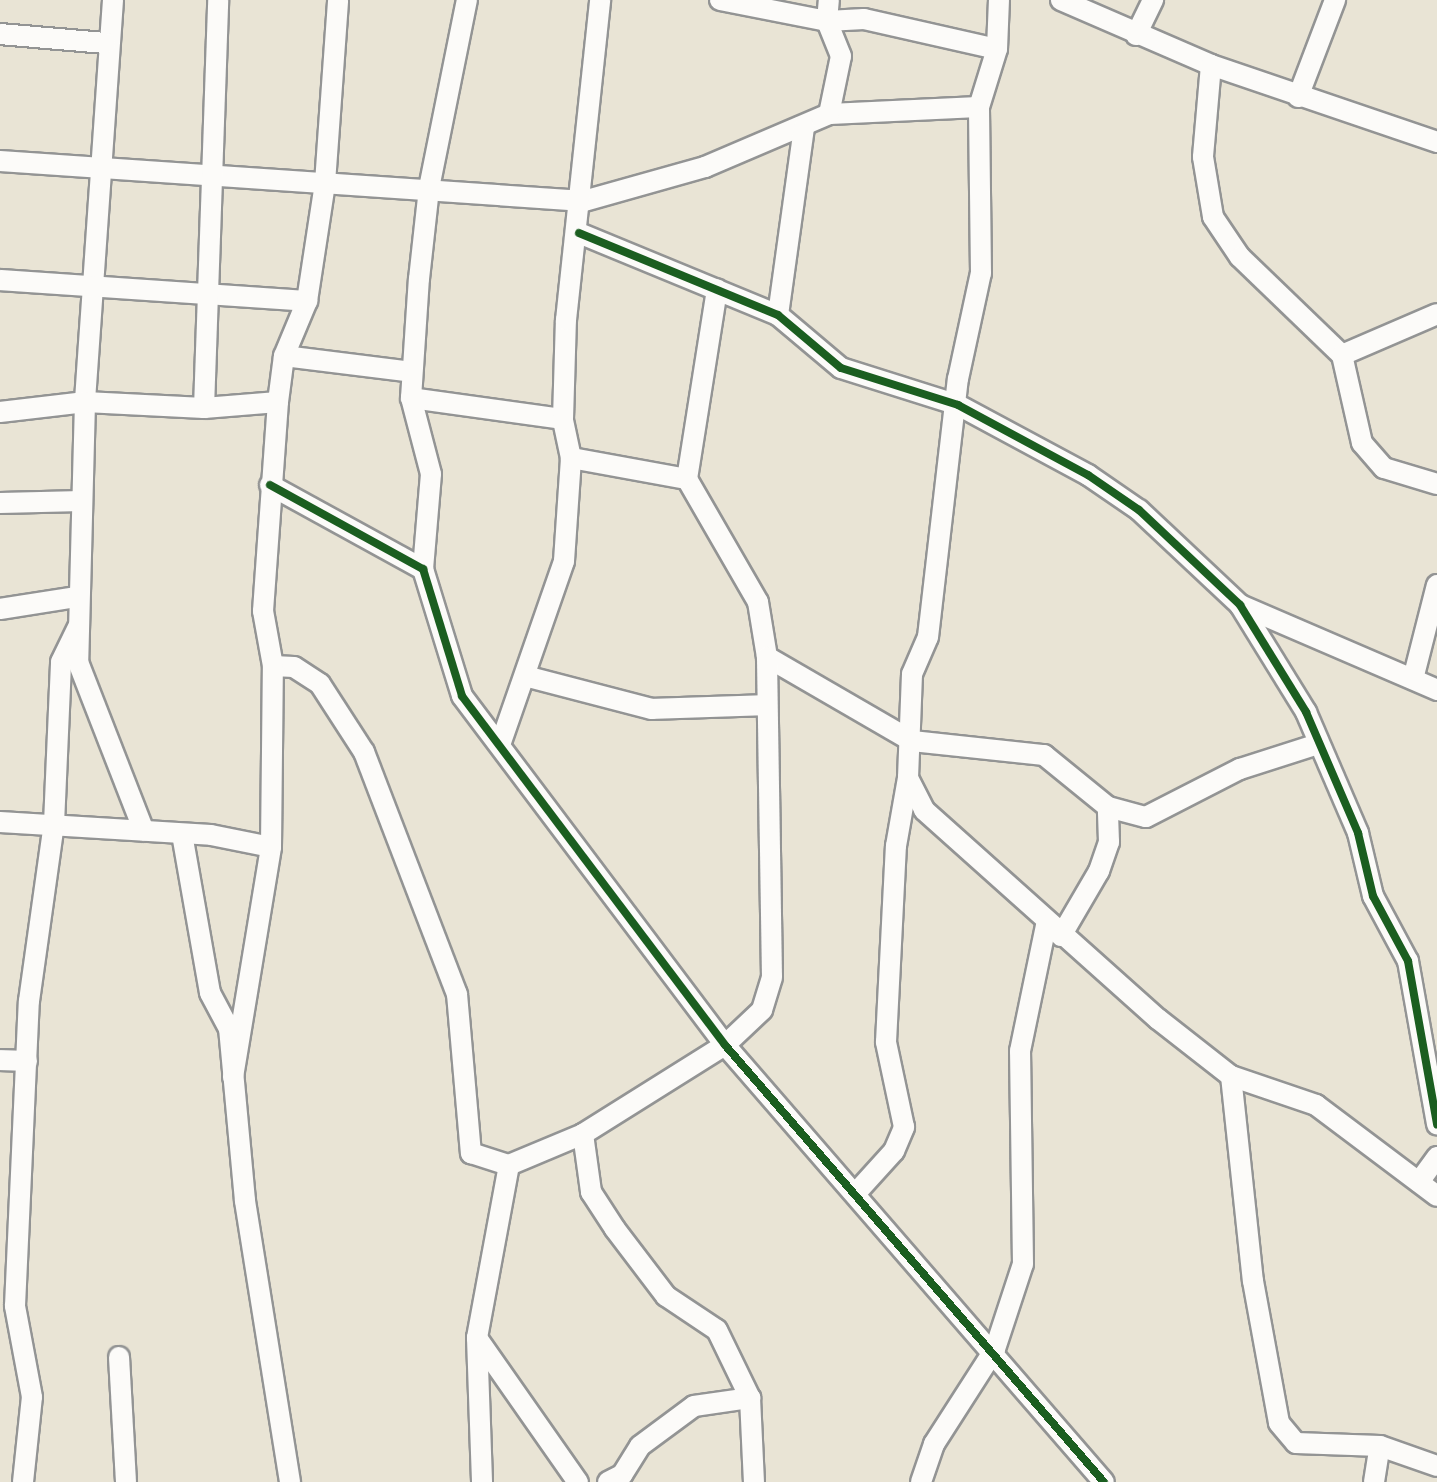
<!DOCTYPE html>
<style>
body{margin:0}
#map{position:relative;width:1437px;height:1482px;overflow:hidden;background:#e9e4d5;font-family:Sriracha,sans-serif}
div>[style]{position:absolute}
.roads{filter:drop-shadow(2px 0 #939494) drop-shadow(-2px 0 #939494) drop-shadow(0 2px #939494) drop-shadow(0 -2px #939494)}
.minor>*{height:20px;margin:-10px;padding:0 10px;transform-origin:10px;border-radius:10px;background:#fcfbf9}
.cycleway>*{height:8px;margin:-4px;padding:0 4px;transform-origin:4px;border-radius:4px;background:#1b5e20}
span{translate:-50% -50%;white-space:nowrap;text-align:center;line-height:1.15;-webkit-text-stroke:6px #fcf5e5;paint-order:stroke}
</style>
<div id="map">
<div class="roads">
<div class="minor">
<i style="left:113px;top:0;width:403px;rotate:94deg"></i>
<i style="left:85px;top:402px;width:260px;rotate:91.5deg"></i>
<i style="left:78px;top:662px;width:181px;rotate:68.7deg"></i>
<i style="left:720px;top:0;width:109px;rotate:11.1deg"></i>
<i style="left:827px;top:21px;width:37px;rotate:-3deg"></i>
<i style="left:864px;top:19px;width:136px;rotate:12.7deg"></i>
<i style="left:1061px;top:0;width:163px;rotate:23.4deg"></i>
<i style="left:1211px;top:65px;width:239px;rotate:18.8deg"></i>
<i style="left:0;top:34px;width:106px;rotate:4.9deg"></i>
<i style="left:1136px;top:35px;width:39px;rotate:-64deg"></i>
<i style="left:1211px;top:65px;width:92px;rotate:95deg"></i>
<i style="left:1203px;top:157px;width:61px;rotate:80.5deg"></i>
<i style="left:1213px;top:217px;width:48px;rotate:56deg"></i>
<i style="left:1240px;top:257px;width:141px;rotate:43.9deg"></i>
<i style="left:1342px;top:355px;width:90px;rotate:77.2deg"></i>
<i style="left:1362px;top:443px;width:33px;rotate:49deg"></i>
<i style="left:1384px;top:468px;width:55px;rotate:16.8deg"></i>
<i style="left:1298px;top:97px;width:104px;rotate:-69.1deg"></i>
<i style="left:829px;top:114px;width:150px;rotate:-2.7deg"></i>
<i style="left:0;top:161px;width:585px;rotate:3.92deg"></i>
<i style="left:584px;top:201px;width:126px;rotate:-15.7deg"></i>
<i style="left:705px;top:167px;width:135px;rotate:-23.1deg"></i>
<i style="left:829px;top:114px;width:59px;rotate:-78.3deg"></i>
<i style="left:841px;top:56px;width:38px;rotate:-112deg"></i>
<i style="left:827px;top:21px;width:21px;rotate:-85deg"></i>
<i style="left:579px;top:233px;width:215px;rotate:22.4deg"></i>
<i style="left:778px;top:315px;width:82px;rotate:40.1deg"></i>
<i style="left:841px;top:368px;width:123px;rotate:17.5deg"></i>
<i style="left:958px;top:405px;width:148px;rotate:28.3deg"></i>
<i style="left:1088px;top:475px;width:62px;rotate:34.5deg"></i>
<i style="left:1139px;top:510px;width:139px;rotate:43.2deg"></i>
<i style="left:1240px;top:605px;width:126px;rotate:58.3deg"></i>
<i style="left:1306px;top:712px;width:132px;rotate:66.7deg"></i>
<i style="left:1358px;top:833px;width:65px;rotate:76.6deg"></i>
<i style="left:1373px;top:896px;width:74px;rotate:61.7deg"></i>
<i style="left:1408px;top:961px;width:166px;rotate:79.9deg"></i>
<i style="left:0;top:280px;width:308px;rotate:3.9deg"></i>
<i style="left:778px;top:315px;width:190px;rotate:-82.1deg"></i>
<i style="left:1342px;top:355px;width:103px;rotate:-23.3deg"></i>
<i style="left:284px;top:356px;width:129px;rotate:7.1deg"></i>
<i style="left:411px;top:398px;width:153px;rotate:7.9deg"></i>
<i style="left:204px;top:408px;width:408px;rotate:-88deg"></i>
<i style="left:0;top:412px;width:86px;rotate:-6.7deg"></i>
<i style="left:85px;top:402px;width:119px;rotate:2.9deg"></i>
<i style="left:204px;top:408px;width:74px;rotate:-4.6deg"></i>
<i style="left:571px;top:458px;width:118px;rotate:10.3deg"></i>
<i style="left:687px;top:479px;width:142px;rotate:60deg"></i>
<i style="left:758px;top:602px;width:56px;rotate:80.7deg"></i>
<i style="left:767px;top:657px;width:168px;rotate:30.1deg"></i>
<i style="left:912px;top:741px;width:133px;rotate:6.1deg"></i>
<i style="left:1044px;top:755px;width:82px;rotate:39.1deg"></i>
<i style="left:687px;top:479px;width:192px;rotate:-81deg"></i>
<i style="left:270px;top:485px;width:175px;rotate:28.8deg"></i>
<i style="left:423px;top:569px;width:133px;rotate:72.9deg"></i>
<i style="left:462px;top:696px;width:437px;rotate:53deg"></i>
<i style="left:725px;top:1045px;width:578px;rotate:49.07deg"></i>
<i style="left:0;top:503px;width:82px;rotate:-1.4deg"></i>
<i style="left:423px;top:569px;width:95px;rotate:-85.2deg"></i>
<i style="left:431px;top:474px;width:79px;rotate:-104.7deg"></i>
<i style="left:411px;top:398px;width:119px;rotate:-86.2deg"></i>
<i style="left:419px;top:279px;width:92px;rotate:-83.7deg"></i>
<i style="left:429px;top:188px;width:192px;rotate:-78.6deg"></i>
<i style="left:1240px;top:605px;width:215px;rotate:23.3deg"></i>
<i style="left:0;top:609px;width:78px;rotate:-8.9deg"></i>
<i style="left:273px;top:666px;width:21px;rotate:3deg"></i>
<i style="left:294px;top:667px;width:31px;rotate:33deg"></i>
<i style="left:320px;top:684px;width:81px;rotate:57.1deg"></i>
<i style="left:364px;top:752px;width:259px;rotate:69deg"></i>
<i style="left:457px;top:994px;width:160px;rotate:85deg"></i>
<i style="left:471px;top:1153px;width:40px;rotate:18deg"></i>
<i style="left:509px;top:1165px;width:176px;rotate:100.5deg"></i>
<i style="left:477px;top:1338px;width:144px;rotate:88deg"></i>
<i style="left:525px;top:676px;width:131px;rotate:14.6deg"></i>
<i style="left:652px;top:709px;width:115px;rotate:-2deg"></i>
<i style="left:1413px;top:679px;width:97px;rotate:-75.7deg"></i>
<i style="left:500px;top:745px;width:195px;rotate:-70.8deg"></i>
<i style="left:564px;top:561px;width:103px;rotate:-86.1deg"></i>
<i style="left:571px;top:458px;width:40px;rotate:-102deg"></i>
<i style="left:563px;top:419px;width:99px;rotate:-88.3deg"></i>
<i style="left:566px;top:320px;width:322px;rotate:-83.9deg"></i>
<i style="left:908px;top:778px;width:36px;rotate:63deg"></i>
<i style="left:924px;top:810px;width:314px;rotate:41.8deg"></i>
<i style="left:1158px;top:1019px;width:93px;rotate:38deg"></i>
<i style="left:1231px;top:1076px;width:90px;rotate:18.8deg"></i>
<i style="left:1316px;top:1105px;width:151px;rotate:36.9deg"></i>
<i style="left:0;top:822px;width:211px;rotate:3.5deg"></i>
<i style="left:211px;top:835px;width:61px;rotate:11.3deg"></i>
<i style="left:182px;top:834px;width:161px;rotate:80deg"></i>
<i style="left:210px;top:993px;width:40px;rotate:62deg"></i>
<i style="left:229px;top:1028px;width:174px;rotate:84.7deg"></i>
<i style="left:245px;top:1201px;width:285px;rotate:80.9deg"></i>
<i style="left:1061px;top:936px;width:75px;rotate:-59.7deg"></i>
<i style="left:1099px;top:871px;width:31px;rotate:-71deg"></i>
<i style="left:1109px;top:842px;width:35px;rotate:-92deg"></i>
<i style="left:1108px;top:807px;width:39px;rotate:15deg"></i>
<i style="left:1146px;top:817px;width:106px;rotate:-27.1deg"></i>
<i style="left:1240px;top:769px;width:82px;rotate:-17.8deg"></i>
<i style="left:0;top:1060px;width:27px;rotate:2deg"></i>
<i style="left:1231px;top:1076px;width:206px;rotate:83.9deg"></i>
<i style="left:1253px;top:1281px;width:144px;rotate:79.6deg"></i>
<i style="left:1279px;top:1423px;width:26px;rotate:50deg"></i>
<i style="left:1296px;top:1443px;width:84px;rotate:2deg"></i>
<i style="left:1380px;top:1446px;width:60px;rotate:19.3deg"></i>
<i style="left:233px;top:1077px;width:233px;rotate:-80.6deg"></i>
<i style="left:271px;top:847px;width:181px;rotate:-89.4deg"></i>
<i style="left:273px;top:666px;width:56px;rotate:-100.3deg"></i>
<i style="left:263px;top:611px;width:210px;rotate:-85.9deg"></i>
<i style="left:278px;top:402px;width:46px;rotate:-82.6deg"></i>
<i style="left:284px;top:356px;width:60px;rotate:-67.3deg"></i>
<i style="left:307px;top:301px;width:119px;rotate:-81.3deg"></i>
<i style="left:325px;top:183px;width:183px;rotate:-85.9deg"></i>
<i style="left:583px;top:1134px;width:59px;rotate:82.1deg"></i>
<i style="left:591px;top:1192px;width:44px;rotate:57deg"></i>
<i style="left:615px;top:1229px;width:84px;rotate:52.7deg"></i>
<i style="left:666px;top:1296px;width:61px;rotate:33.7deg"></i>
<i style="left:717px;top:1330px;width:76px;rotate:64.1deg"></i>
<i style="left:750px;top:1398px;width:84px;rotate:87.3deg"></i>
<i style="left:509px;top:1165px;width:80px;rotate:-22.7deg"></i>
<i style="left:583px;top:1134px;width:168px;rotate:-32.1deg"></i>
<i style="left:725px;top:1045px;width:51px;rotate:-43.4deg"></i>
<i style="left:762px;top:1010px;width:34px;rotate:-73deg"></i>
<i style="left:772px;top:977px;width:320px;rotate:-90.9deg"></i>
<i style="left:1419px;top:1182px;width:31px;rotate:-54deg"></i>
<i style="left:855px;top:1194px;width:58px;rotate:-47.8deg"></i>
<i style="left:894px;top:1151px;width:26px;rotate:-67deg"></i>
<i style="left:904px;top:1127px;width:87px;rotate:-102deg"></i>
<i style="left:886px;top:1042px;width:196px;rotate:-87.1deg"></i>
<i style="left:896px;top:846px;width:69px;rotate:-80deg"></i>
<i style="left:908px;top:778px;width:104px;rotate:-87.8deg"></i>
<i style="left:912px;top:674px;width:40px;rotate:-66.6deg"></i>
<i style="left:928px;top:637px;width:260px;rotate:-83.4deg"></i>
<i style="left:958px;top:379px;width:108px;rotate:-77.8deg"></i>
<i style="left:981px;top:273px;width:166px;rotate:-90.7deg"></i>
<i style="left:979px;top:107px;width:61px;rotate:-72.8deg"></i>
<i style="left:997px;top:49px;width:49px;rotate:-87.7deg"></i>
<i style="left:477px;top:1338px;width:176px;rotate:55deg"></i>
<i style="left:119px;top:1357px;width:125px;rotate:86.8deg"></i>
<i style="left:23px;top:1482px;width:85px;rotate:-84deg"></i>
<i style="left:32px;top:1397px;width:93px;rotate:-100.6deg"></i>
<i style="left:15px;top:1306px;width:305px;rotate:-87.4deg"></i>
<i style="left:29px;top:1001px;width:179px;rotate:-82deg"></i>
<i style="left:54px;top:824px;width:162px;rotate:-87.5deg"></i>
<i style="left:61px;top:662px;width:39px;rotate:-64deg"></i>
<i style="left:608px;top:1482px;width:16px;rotate:-27deg"></i>
<i style="left:622px;top:1475px;width:34px;rotate:-58deg"></i>
<i style="left:640px;top:1446px;width:67px;rotate:-36.5deg"></i>
<i style="left:694px;top:1406px;width:57px;rotate:-8.1deg"></i>
<i style="left:921px;top:1482px;width:40px;rotate:-71.1deg"></i>
<i style="left:934px;top:1444px;width:113px;rotate:-57.3deg"></i>
<i style="left:995px;top:1349px;width:89px;rotate:-71.8deg"></i>
<i style="left:1023px;top:1264px;width:213px;rotate:-90.8deg"></i>
<i style="left:1020px;top:1051px;width:128px;rotate:-78.3deg"></i>
<i style="left:1374px;top:1482px;width:36px;rotate:-81deg"></i>
</div>
</div>
<div class="cycleway">
<i style="left:579px;top:233px;width:215px;rotate:22.4deg"></i>
<i style="left:778px;top:315px;width:82px;rotate:40.1deg"></i>
<i style="left:841px;top:368px;width:123px;rotate:17.5deg"></i>
<i style="left:958px;top:405px;width:148px;rotate:28.3deg"></i>
<i style="left:1088px;top:475px;width:62px;rotate:34.5deg"></i>
<i style="left:1139px;top:510px;width:139px;rotate:43.2deg"></i>
<i style="left:1240px;top:605px;width:126px;rotate:58.3deg"></i>
<i style="left:1306px;top:712px;width:132px;rotate:66.7deg"></i>
<i style="left:1358px;top:833px;width:65px;rotate:76.6deg"></i>
<i style="left:1373px;top:896px;width:74px;rotate:61.7deg"></i>
<i style="left:1408px;top:961px;width:166px;rotate:79.9deg"></i>
<i style="left:270px;top:485px;width:175px;rotate:28.8deg"></i>
<i style="left:423px;top:569px;width:133px;rotate:72.9deg"></i>
<i style="left:462px;top:696px;width:437px;rotate:53deg"></i>
<i style="left:725px;top:1045px;width:578px;rotate:49.07deg"></i>
</div>
</div>
